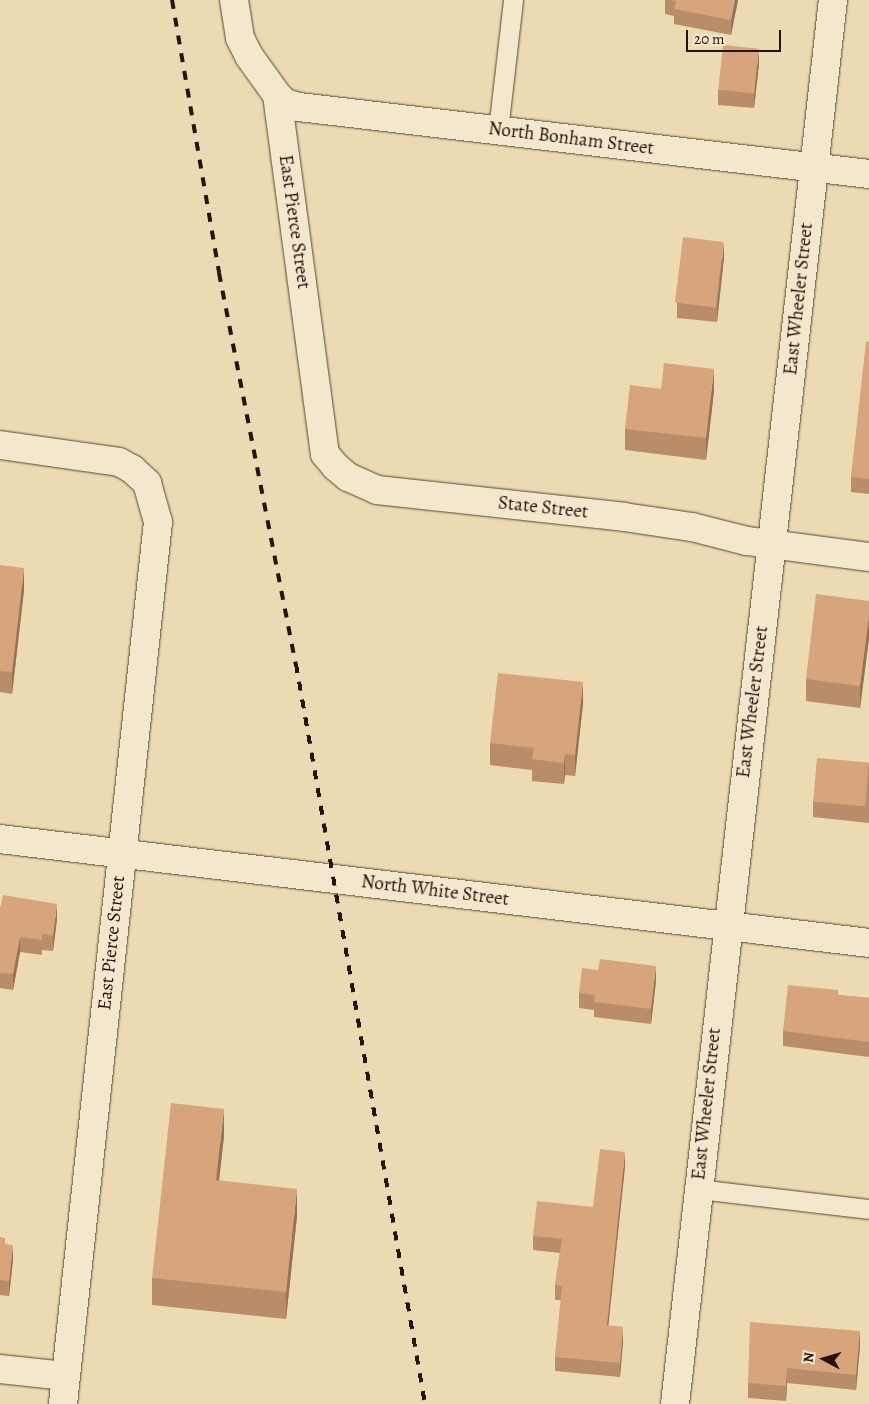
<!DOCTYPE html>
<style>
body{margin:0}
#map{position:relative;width:869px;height:1404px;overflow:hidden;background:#ecdab2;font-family:Alegreya,serif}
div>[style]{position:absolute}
.roads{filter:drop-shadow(0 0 1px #574532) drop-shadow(0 0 1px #574532)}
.lane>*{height:19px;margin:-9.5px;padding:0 9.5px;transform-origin:9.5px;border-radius:9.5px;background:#f3e7cd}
.street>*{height:28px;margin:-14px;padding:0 14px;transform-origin:14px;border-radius:14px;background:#f3e7cd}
.rail>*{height:4px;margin-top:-2px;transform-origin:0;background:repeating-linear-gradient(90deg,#251308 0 9px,transparent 0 18px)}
.wall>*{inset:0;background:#b98d6a}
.shaded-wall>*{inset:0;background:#967356}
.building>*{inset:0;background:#d7a47b;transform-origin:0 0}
span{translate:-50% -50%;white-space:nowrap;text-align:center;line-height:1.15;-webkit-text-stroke:4px #f3e7cd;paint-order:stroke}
.street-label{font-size:19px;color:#251308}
.north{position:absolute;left:799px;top:1334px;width:50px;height:50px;-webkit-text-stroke:4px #f3e7cd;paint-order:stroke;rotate:276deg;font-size:14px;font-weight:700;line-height:20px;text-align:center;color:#251308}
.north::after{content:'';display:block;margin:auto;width:18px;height:22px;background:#251308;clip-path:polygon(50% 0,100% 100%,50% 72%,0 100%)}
.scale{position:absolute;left:686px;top:30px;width:95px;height:22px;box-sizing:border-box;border:2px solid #251308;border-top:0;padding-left:6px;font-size:15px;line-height:18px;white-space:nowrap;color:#251308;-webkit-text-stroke:4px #f3e7cd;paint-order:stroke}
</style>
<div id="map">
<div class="roads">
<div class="lane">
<i style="left:498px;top:130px;width:131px;rotate:-83.4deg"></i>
<i style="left:698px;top:1189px;width:172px;rotate:6.7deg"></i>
</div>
<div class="street">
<i style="left:234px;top:0;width:38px;rotate:81deg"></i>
<i style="left:240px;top:38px;width:20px;rotate:63deg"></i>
<i style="left:249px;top:56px;width:48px;rotate:54.3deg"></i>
<i style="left:277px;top:95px;width:362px;rotate:82.4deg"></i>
<i style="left:325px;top:454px;width:17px;rotate:50deg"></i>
<i style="left:336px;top:467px;width:16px;rotate:40deg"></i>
<i style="left:348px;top:477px;width:32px;rotate:24deg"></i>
<i style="left:377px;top:490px;width:248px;rotate:6.2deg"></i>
<i style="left:624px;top:517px;width:69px;rotate:8.4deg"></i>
<i style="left:692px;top:527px;width:57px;rotate:14.3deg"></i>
<i style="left:747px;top:541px;width:123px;rotate:7.5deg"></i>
<i style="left:277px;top:95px;width:11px;rotate:45deg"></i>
<i style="left:285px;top:103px;width:15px;rotate:16deg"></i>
<i style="left:299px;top:107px;width:574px;rotate:6.7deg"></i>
<i style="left:0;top:445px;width:120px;rotate:8.1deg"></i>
<i style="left:119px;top:462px;width:15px;rotate:28deg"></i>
<i style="left:132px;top:469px;width:21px;rotate:43deg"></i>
<i style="left:147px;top:483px;width:41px;rotate:74.2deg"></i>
<i style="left:158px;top:522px;width:887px;rotate:96.15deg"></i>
<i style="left:0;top:839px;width:875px;rotate:6.82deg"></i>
<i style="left:0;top:1369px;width:66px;rotate:6.1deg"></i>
<i style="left:675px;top:1404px;width:1413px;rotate:-83.58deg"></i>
</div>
</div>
<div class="rail">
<i style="left:172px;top:0;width:277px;rotate:80.2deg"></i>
<i style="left:219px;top:273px;width:399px;rotate:78.9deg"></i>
<i style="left:296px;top:664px;width:751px;rotate:80.11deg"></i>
</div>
<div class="wall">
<i style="clip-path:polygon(665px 0,738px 0,731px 35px,674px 24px,674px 16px,665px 14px)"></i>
<i style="clip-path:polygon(759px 64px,754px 108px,718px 105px,718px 90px)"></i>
<i style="clip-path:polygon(724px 257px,717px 322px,677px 318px,677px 303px)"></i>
<i style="clip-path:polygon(869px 342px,869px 494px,851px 492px,851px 477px)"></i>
<i style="clip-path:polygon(661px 389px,714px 391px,706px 460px,625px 450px,625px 429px)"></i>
<i style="clip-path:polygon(0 565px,24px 590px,12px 694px,0 692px)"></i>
<i style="clip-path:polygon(869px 601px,869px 638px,860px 708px,806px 701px,806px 679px)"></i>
<i style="clip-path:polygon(583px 703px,575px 776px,565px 775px,564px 784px,532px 781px,532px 770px,490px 765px,490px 743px)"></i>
<i style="clip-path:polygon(869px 763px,869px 823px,813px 817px,813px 802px)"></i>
<i style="clip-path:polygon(0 906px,57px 919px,53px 951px,42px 950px,42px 955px,20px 952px,13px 990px,0 988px)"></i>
<i style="clip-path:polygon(656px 981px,651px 1024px,594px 1017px,594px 1010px,579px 1008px,579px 993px)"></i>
<i style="clip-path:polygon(838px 995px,869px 998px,869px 1057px,783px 1046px,783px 1031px)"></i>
<i style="clip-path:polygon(224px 1136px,219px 1180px,297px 1216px,286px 1319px,152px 1305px,152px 1278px)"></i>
<i style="clip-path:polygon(625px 1166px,608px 1325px,623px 1341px,620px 1377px,555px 1371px,555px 1357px,561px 1300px,555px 1300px,555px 1285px,560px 1253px,533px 1250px,533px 1236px,593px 1207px)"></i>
<i style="clip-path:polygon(0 1237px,5px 1244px,13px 1260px,9px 1296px,0 1295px)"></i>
<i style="clip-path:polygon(860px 1331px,860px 1346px,856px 1390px,787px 1383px,786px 1401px,748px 1398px,748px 1383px)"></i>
</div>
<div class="shaded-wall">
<i style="clip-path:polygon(735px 0,738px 0,731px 35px,731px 20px)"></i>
<i style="clip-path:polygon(759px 49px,759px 64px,754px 108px,754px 93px)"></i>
<i style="clip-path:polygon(724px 242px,724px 257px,717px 322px,717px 307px)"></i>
<i style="clip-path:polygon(714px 369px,714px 391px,706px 460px,706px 438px)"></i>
<i style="clip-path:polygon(24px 568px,24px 590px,12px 694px,12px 672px)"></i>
<i style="clip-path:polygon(869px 616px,869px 638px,860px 708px,860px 686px)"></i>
<i style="clip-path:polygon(583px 682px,583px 703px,575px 776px,575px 755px)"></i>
<i style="clip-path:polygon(565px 754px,565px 775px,564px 784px,564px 763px)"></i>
<i style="clip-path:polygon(57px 904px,57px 919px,53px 951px,53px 936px)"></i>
<i style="clip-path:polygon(20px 937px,20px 952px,13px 990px,13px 974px)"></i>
<i style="clip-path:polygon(656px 966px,656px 981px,651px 1024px,651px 1009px)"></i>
<i style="clip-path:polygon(224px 1109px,224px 1136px,216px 1207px,216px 1180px)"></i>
<i style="clip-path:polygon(625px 1152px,625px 1166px,607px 1339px,607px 1325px)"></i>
<i style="clip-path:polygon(297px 1189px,297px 1216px,286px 1319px,286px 1292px)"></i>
<i style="clip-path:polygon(13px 1245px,13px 1260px,9px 1296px,9px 1281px)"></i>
<i style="clip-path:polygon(623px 1327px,623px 1341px,620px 1377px,620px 1363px)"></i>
<i style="clip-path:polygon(860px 1331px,860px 1346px,856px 1390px,856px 1375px)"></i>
<i style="clip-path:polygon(787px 1368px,787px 1383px,786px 1401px,786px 1386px)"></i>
</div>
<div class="building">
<i style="clip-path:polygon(671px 0,735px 0,731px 20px,674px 9px,676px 1px)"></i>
<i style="left:723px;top:45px;width:36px;height:45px;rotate:6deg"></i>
<i style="left:683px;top:237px;width:41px;height:66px;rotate:7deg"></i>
<i style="clip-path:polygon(866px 342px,869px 342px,869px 479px,851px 477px)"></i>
<i style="clip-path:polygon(664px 363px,714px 369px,706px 438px,625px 429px,630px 385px,661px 389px)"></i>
<i style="clip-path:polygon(0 565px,24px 568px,12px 672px,0 671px)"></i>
<i style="clip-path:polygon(816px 594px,869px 601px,869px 616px,860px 686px,806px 679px)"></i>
<i style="clip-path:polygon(498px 673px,583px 682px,575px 755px,565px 754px,564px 763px,532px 759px,534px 748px,490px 743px)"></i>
<i style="left:817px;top:758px;width:52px;height:44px;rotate:5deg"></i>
<i style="clip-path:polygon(3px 895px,57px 904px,53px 936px,42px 934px,42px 940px,20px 937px,13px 974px,0 973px,0 906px,1px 906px)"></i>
<i style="clip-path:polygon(600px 959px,656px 966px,651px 1009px,594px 1002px,595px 995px,579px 993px,582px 968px,598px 970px)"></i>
<i style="clip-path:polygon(788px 985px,838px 990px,838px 995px,869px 998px,869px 1042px,783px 1031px)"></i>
<i style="clip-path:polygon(171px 1103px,224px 1109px,216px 1180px,297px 1189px,286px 1292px,152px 1278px)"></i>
<i style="clip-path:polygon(600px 1149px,625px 1152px,607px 1325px,623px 1327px,620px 1363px,555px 1357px,562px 1286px,555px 1285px,562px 1239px,533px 1236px,537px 1201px,593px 1207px)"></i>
<i style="clip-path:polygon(0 1237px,5px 1238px,5px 1244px,13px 1245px,9px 1281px,0 1280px)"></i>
<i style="clip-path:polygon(750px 1322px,860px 1331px,856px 1375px,787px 1368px,786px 1386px,748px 1383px)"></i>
</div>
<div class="street-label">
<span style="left:571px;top:139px;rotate:7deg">North Bonham Street</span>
<span style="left:294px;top:222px;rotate:82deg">East Pierce Street</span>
<span style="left:799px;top:299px;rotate:-84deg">East Wheeler Street</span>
<span style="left:543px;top:508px;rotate:6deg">State Street</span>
<span style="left:753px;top:702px;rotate:-83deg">East Wheeler Street</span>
<span style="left:435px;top:891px;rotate:7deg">North White Street</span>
<span style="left:112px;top:943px;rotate:-84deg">East Pierce Street</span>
<span style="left:707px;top:1104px;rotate:-84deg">East Wheeler Street</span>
</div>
<div class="north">N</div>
<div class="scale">20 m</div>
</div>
